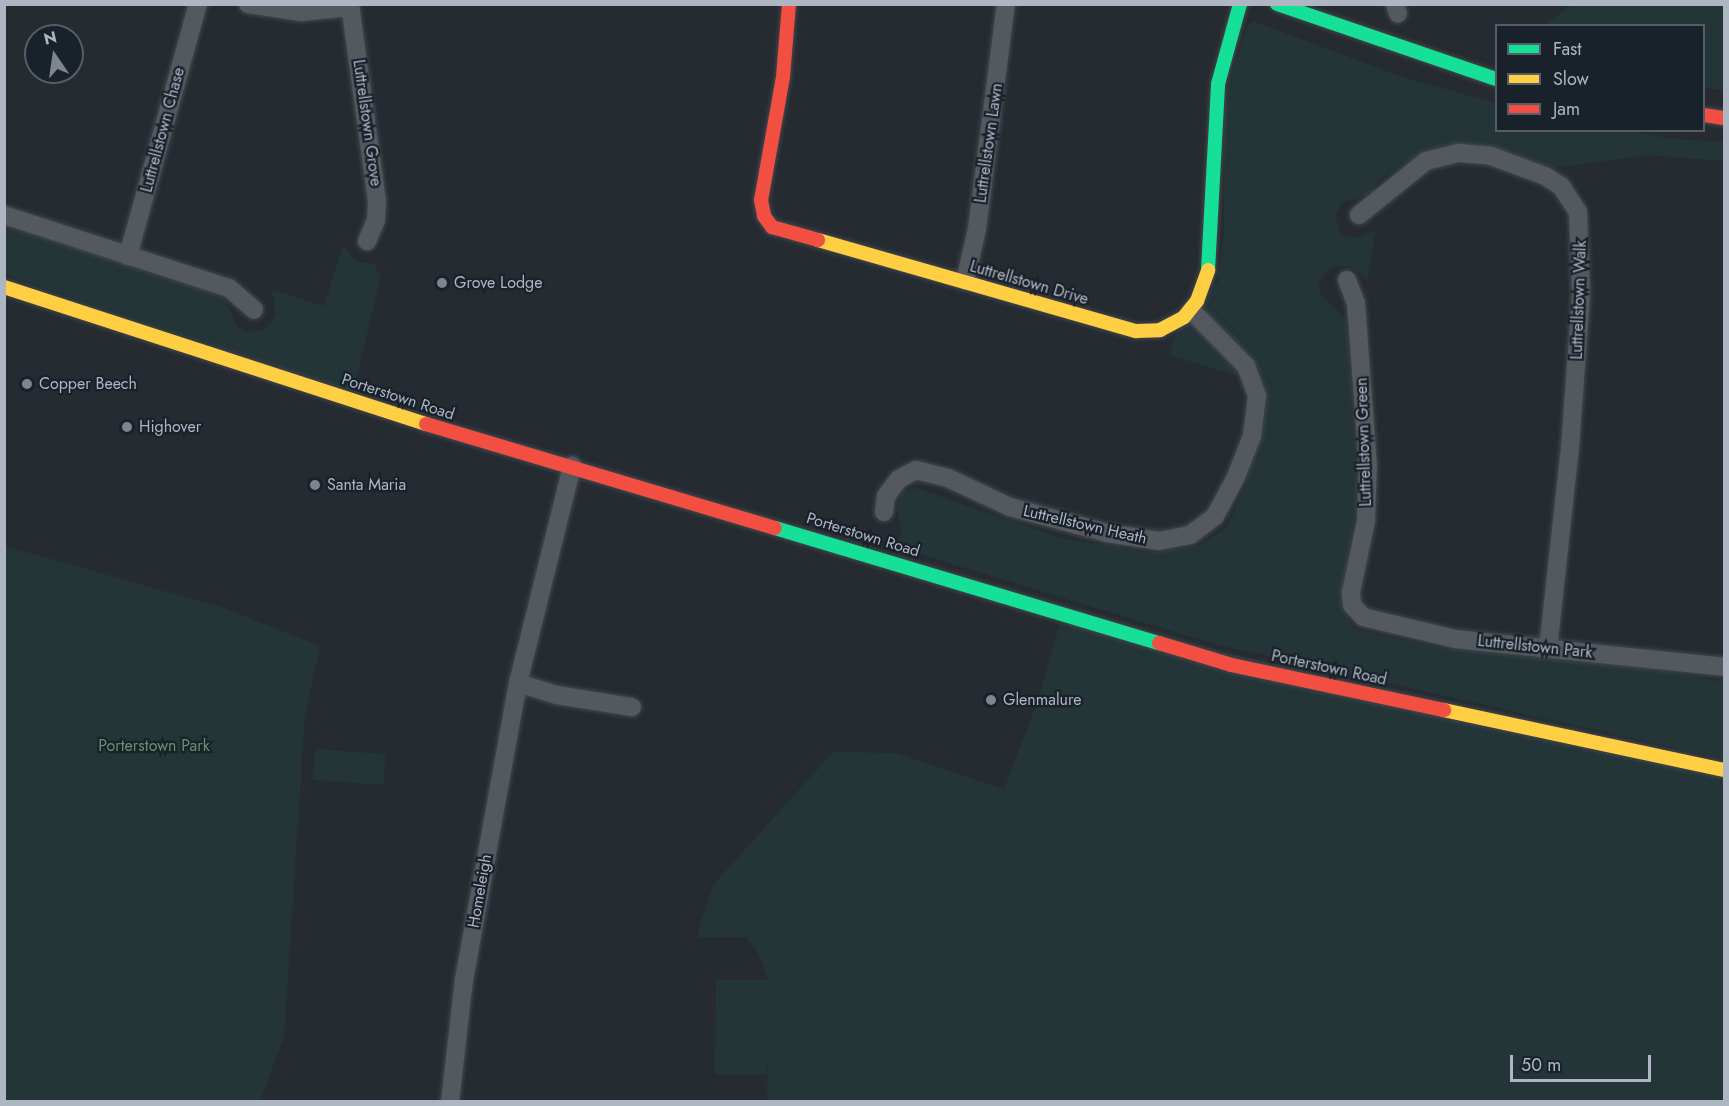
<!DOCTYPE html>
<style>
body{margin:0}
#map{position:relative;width:1729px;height:1106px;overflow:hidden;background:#252b31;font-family:Jost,sans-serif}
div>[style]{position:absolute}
.green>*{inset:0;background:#233537;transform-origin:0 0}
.roads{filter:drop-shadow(0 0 2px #42474c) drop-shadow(0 0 2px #42474c)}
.street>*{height:18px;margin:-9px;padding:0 9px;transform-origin:9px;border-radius:9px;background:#54585f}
.fast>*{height:14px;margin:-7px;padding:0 7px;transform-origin:7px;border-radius:7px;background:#16e098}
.slow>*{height:14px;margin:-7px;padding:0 7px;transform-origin:7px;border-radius:7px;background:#ffcf43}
.jam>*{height:14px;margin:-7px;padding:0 7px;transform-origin:7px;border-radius:7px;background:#f24e42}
.dots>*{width:16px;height:16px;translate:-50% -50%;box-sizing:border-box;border:3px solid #19212b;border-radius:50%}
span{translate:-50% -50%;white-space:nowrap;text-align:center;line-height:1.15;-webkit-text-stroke:4.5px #19212b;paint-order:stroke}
.street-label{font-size:16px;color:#aeb6c3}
.poi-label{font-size:16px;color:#aeb6c3}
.left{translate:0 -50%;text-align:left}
.park-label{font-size:16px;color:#66936f}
.frame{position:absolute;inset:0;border:6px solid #aeb6c3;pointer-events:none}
.legend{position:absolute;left:1495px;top:24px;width:210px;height:108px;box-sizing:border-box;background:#19212b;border:2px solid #555d68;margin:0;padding:8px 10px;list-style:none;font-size:18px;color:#aeb6c3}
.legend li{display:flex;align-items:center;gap:12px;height:30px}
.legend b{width:30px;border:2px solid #555d68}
.north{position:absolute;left:24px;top:24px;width:60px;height:60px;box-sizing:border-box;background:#19212b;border:2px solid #555d68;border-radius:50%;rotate:347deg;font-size:16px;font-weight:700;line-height:24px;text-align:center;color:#aeb6c3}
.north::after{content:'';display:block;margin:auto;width:21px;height:27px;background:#7e8590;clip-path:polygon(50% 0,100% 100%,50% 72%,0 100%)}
.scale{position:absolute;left:1510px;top:1055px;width:141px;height:27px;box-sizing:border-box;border:3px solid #aeb6c3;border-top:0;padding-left:8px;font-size:18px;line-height:21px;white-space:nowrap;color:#aeb6c3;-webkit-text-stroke:4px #19212b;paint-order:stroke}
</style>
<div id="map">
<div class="green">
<i style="clip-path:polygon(1572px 5px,1724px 5px,1724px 90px,1704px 88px,1704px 26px,1544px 25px)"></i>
<i style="clip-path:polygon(1253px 21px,1405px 78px,1496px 103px,1496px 130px,1627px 131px,1674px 139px,1724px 142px,1724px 161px,1647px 155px,1553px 168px,1483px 146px,1452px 145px,1421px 154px,1382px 178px,1365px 196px,1342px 202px,1335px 216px,1342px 236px,1359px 237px,1375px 231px,1367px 281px,1353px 268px,1343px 265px,1328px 269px,1319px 282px,1320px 293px,1346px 320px,1357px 497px,1341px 607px,1354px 629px,1445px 649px,1650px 668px,1724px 682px,1724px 759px,1214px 644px,897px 547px,901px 531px,897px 506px,901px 494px,913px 487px,1061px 538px,1151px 553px,1199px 546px,1227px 527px,1246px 484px,1264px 404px,1263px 383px,1169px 355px,1176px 333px,1218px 281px,1224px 232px,1224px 97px,1247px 27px)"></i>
<i style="clip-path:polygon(5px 225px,219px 295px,227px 302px,236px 326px,247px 332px,262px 330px,271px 323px,276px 314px,272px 290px,324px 306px,343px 246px,356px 261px,374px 264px,381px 277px,353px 392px,5px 275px)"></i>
<i style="clip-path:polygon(5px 546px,224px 608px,320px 646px,305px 716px,284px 1037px,260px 1101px,5px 1101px)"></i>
<i style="clip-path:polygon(1063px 613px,1724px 772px,1724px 1101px,767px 1101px,769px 983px,767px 1074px,715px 1074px,716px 980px,768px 980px,758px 953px,746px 937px,696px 938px,713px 885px,833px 752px,897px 753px,1004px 789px,1038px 700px)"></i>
<i style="left:315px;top:749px;width:71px;height:31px;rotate:4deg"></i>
</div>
<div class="roads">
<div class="street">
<i style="left:248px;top:4px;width:54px;rotate:8.6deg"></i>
<i style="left:301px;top:12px;width:49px;rotate:-5.8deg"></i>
<i style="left:350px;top:4px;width:198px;rotate:82.2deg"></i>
<i style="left:377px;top:200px;width:20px;rotate:93deg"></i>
<i style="left:376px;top:220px;width:23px;rotate:113deg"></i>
<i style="left:1395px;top:4px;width:10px;rotate:73deg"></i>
<i style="left:4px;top:215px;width:237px;rotate:18deg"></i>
<i style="left:229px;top:288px;width:33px;rotate:41deg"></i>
<i style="left:1359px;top:215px;width:86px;rotate:-38.9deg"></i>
<i style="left:1426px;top:161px;width:34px;rotate:-14deg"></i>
<i style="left:1459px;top:153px;width:32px;rotate:5deg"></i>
<i style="left:1491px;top:156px;width:58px;rotate:20.3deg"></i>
<i style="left:1545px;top:176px;width:19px;rotate:32deg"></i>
<i style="left:1561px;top:186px;width:31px;rotate:57deg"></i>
<i style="left:1578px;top:212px;width:83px;rotate:87.9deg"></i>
<i style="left:1581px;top:295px;width:152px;rotate:94.1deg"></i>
<i style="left:1570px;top:447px;width:202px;rotate:96.2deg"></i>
<i style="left:128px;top:256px;width:262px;rotate:-74.5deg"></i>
<i style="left:1347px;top:280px;width:25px;rotate:69deg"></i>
<i style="left:1356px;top:303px;width:163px;rotate:85.8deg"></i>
<i style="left:1368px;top:466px;width:55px;rotate:92.1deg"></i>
<i style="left:1366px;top:521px;width:73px;rotate:101.9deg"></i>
<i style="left:1351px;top:592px;width:13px;rotate:86deg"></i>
<i style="left:1352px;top:605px;width:16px;rotate:47deg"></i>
<i style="left:1363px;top:617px;width:95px;rotate:13.4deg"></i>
<i style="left:1455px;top:639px;width:270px;rotate:5.9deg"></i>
<i style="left:965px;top:281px;width:53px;rotate:-77deg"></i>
<i style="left:977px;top:229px;width:227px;rotate:-82.7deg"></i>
<i style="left:884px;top:512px;width:16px;rotate:-83deg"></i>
<i style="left:886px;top:496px;width:21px;rotate:-53deg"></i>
<i style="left:899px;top:479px;width:19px;rotate:-28deg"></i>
<i style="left:916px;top:470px;width:33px;rotate:14deg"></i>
<i style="left:948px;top:478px;width:68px;rotate:25.1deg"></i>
<i style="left:1010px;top:507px;width:100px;rotate:15deg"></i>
<i style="left:1107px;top:533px;width:53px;rotate:8.7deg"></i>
<i style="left:1159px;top:541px;width:32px;rotate:-11deg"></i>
<i style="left:1190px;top:535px;width:31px;rotate:-37deg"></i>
<i style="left:1215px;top:516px;width:42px;rotate:-61.6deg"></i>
<i style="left:1235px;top:479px;width:46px;rotate:-68.4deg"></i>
<i style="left:1252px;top:436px;width:40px;rotate:-82.9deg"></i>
<i style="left:1257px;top:396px;width:32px;rotate:-110deg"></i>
<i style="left:1246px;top:366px;width:78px;rotate:-134.5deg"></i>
<i style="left:518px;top:683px;width:41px;rotate:17.1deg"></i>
<i style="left:557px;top:695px;width:76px;rotate:9.1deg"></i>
<i style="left:450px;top:1102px;width:123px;rotate:-83.5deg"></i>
<i style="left:464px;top:980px;width:302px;rotate:-79.7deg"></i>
<i style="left:518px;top:683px;width:224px;rotate:-76deg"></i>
</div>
<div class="fast">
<i style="left:1277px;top:4px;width:231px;rotate:18.9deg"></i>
<i style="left:1208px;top:270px;width:186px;rotate:-86.9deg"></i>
<i style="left:1218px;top:84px;width:83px;rotate:-74.6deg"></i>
<i style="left:775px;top:528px;width:401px;rotate:16.7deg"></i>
</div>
<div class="slow">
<i style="left:818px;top:240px;width:331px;rotate:16deg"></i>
<i style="left:1136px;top:331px;width:24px;rotate:-2deg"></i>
<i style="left:1160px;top:330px;width:27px;rotate:-28deg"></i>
<i style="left:1184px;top:317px;width:21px;rotate:-51deg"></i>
<i style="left:1197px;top:301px;width:33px;rotate:-70deg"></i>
<i style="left:4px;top:287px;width:444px;rotate:18deg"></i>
<i style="left:1444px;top:710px;width:286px;rotate:12.1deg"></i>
</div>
<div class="jam">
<i style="left:789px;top:4px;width:73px;rotate:94.7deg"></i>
<i style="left:783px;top:77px;width:125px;rotate:100.1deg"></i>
<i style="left:761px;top:200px;width:16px;rotate:79deg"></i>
<i style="left:764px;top:216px;width:14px;rotate:54deg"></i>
<i style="left:772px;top:227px;width:48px;rotate:15.8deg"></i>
<i style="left:1704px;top:115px;width:20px;rotate:9deg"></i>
<i style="left:426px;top:424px;width:364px;rotate:16.6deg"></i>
<i style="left:1159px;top:643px;width:76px;rotate:16.8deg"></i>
<i style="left:1232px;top:665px;width:217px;rotate:12deg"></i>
</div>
</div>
<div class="dots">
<i style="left:442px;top:283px;background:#7e8590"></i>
<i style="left:27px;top:384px;background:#7e8590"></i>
<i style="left:127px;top:427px;background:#7e8590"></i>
<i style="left:315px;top:485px;background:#7e8590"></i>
<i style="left:991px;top:700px;background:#7e8590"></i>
</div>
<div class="street-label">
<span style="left:367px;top:123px;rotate:82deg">Luttrellstown Grove</span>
<span style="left:163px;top:130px;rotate:-75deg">Luttrellstown Chase</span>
<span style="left:989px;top:143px;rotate:-82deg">Luttrellstown Lawn</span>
<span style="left:1029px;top:283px;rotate:16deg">Luttrellstown Drive</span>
<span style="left:1579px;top:300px;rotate:-88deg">Luttrellstown Walk</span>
<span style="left:398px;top:397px;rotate:18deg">Porterstown Road</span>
<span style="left:1364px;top:442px;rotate:-92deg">Luttrellstown Green</span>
<span style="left:1085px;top:525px;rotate:13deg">Luttrellstown Heath</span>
<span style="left:863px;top:535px;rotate:17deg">Porterstown Road</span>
<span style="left:1535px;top:647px;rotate:6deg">Luttrellstown Park</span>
<span style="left:1329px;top:668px;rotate:12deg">Porterstown Road</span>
<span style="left:480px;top:891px;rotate:-80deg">Homeleigh</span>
</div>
<div class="poi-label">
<span class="left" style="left:454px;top:283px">Grove Lodge</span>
<span class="left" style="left:39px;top:384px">Copper Beech</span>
<span class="left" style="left:139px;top:427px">Highover</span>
<span class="left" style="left:327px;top:485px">Santa Maria</span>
<span class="left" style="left:1003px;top:700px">Glenmalure</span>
</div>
<div class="park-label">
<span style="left:154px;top:746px">Porterstown Park</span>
</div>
<div class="frame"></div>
<ul class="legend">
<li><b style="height:8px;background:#16e098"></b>Fast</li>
<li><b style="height:8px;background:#ffcf43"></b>Slow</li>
<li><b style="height:8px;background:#f24e42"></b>Jam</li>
</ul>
<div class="north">N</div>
<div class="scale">50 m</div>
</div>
